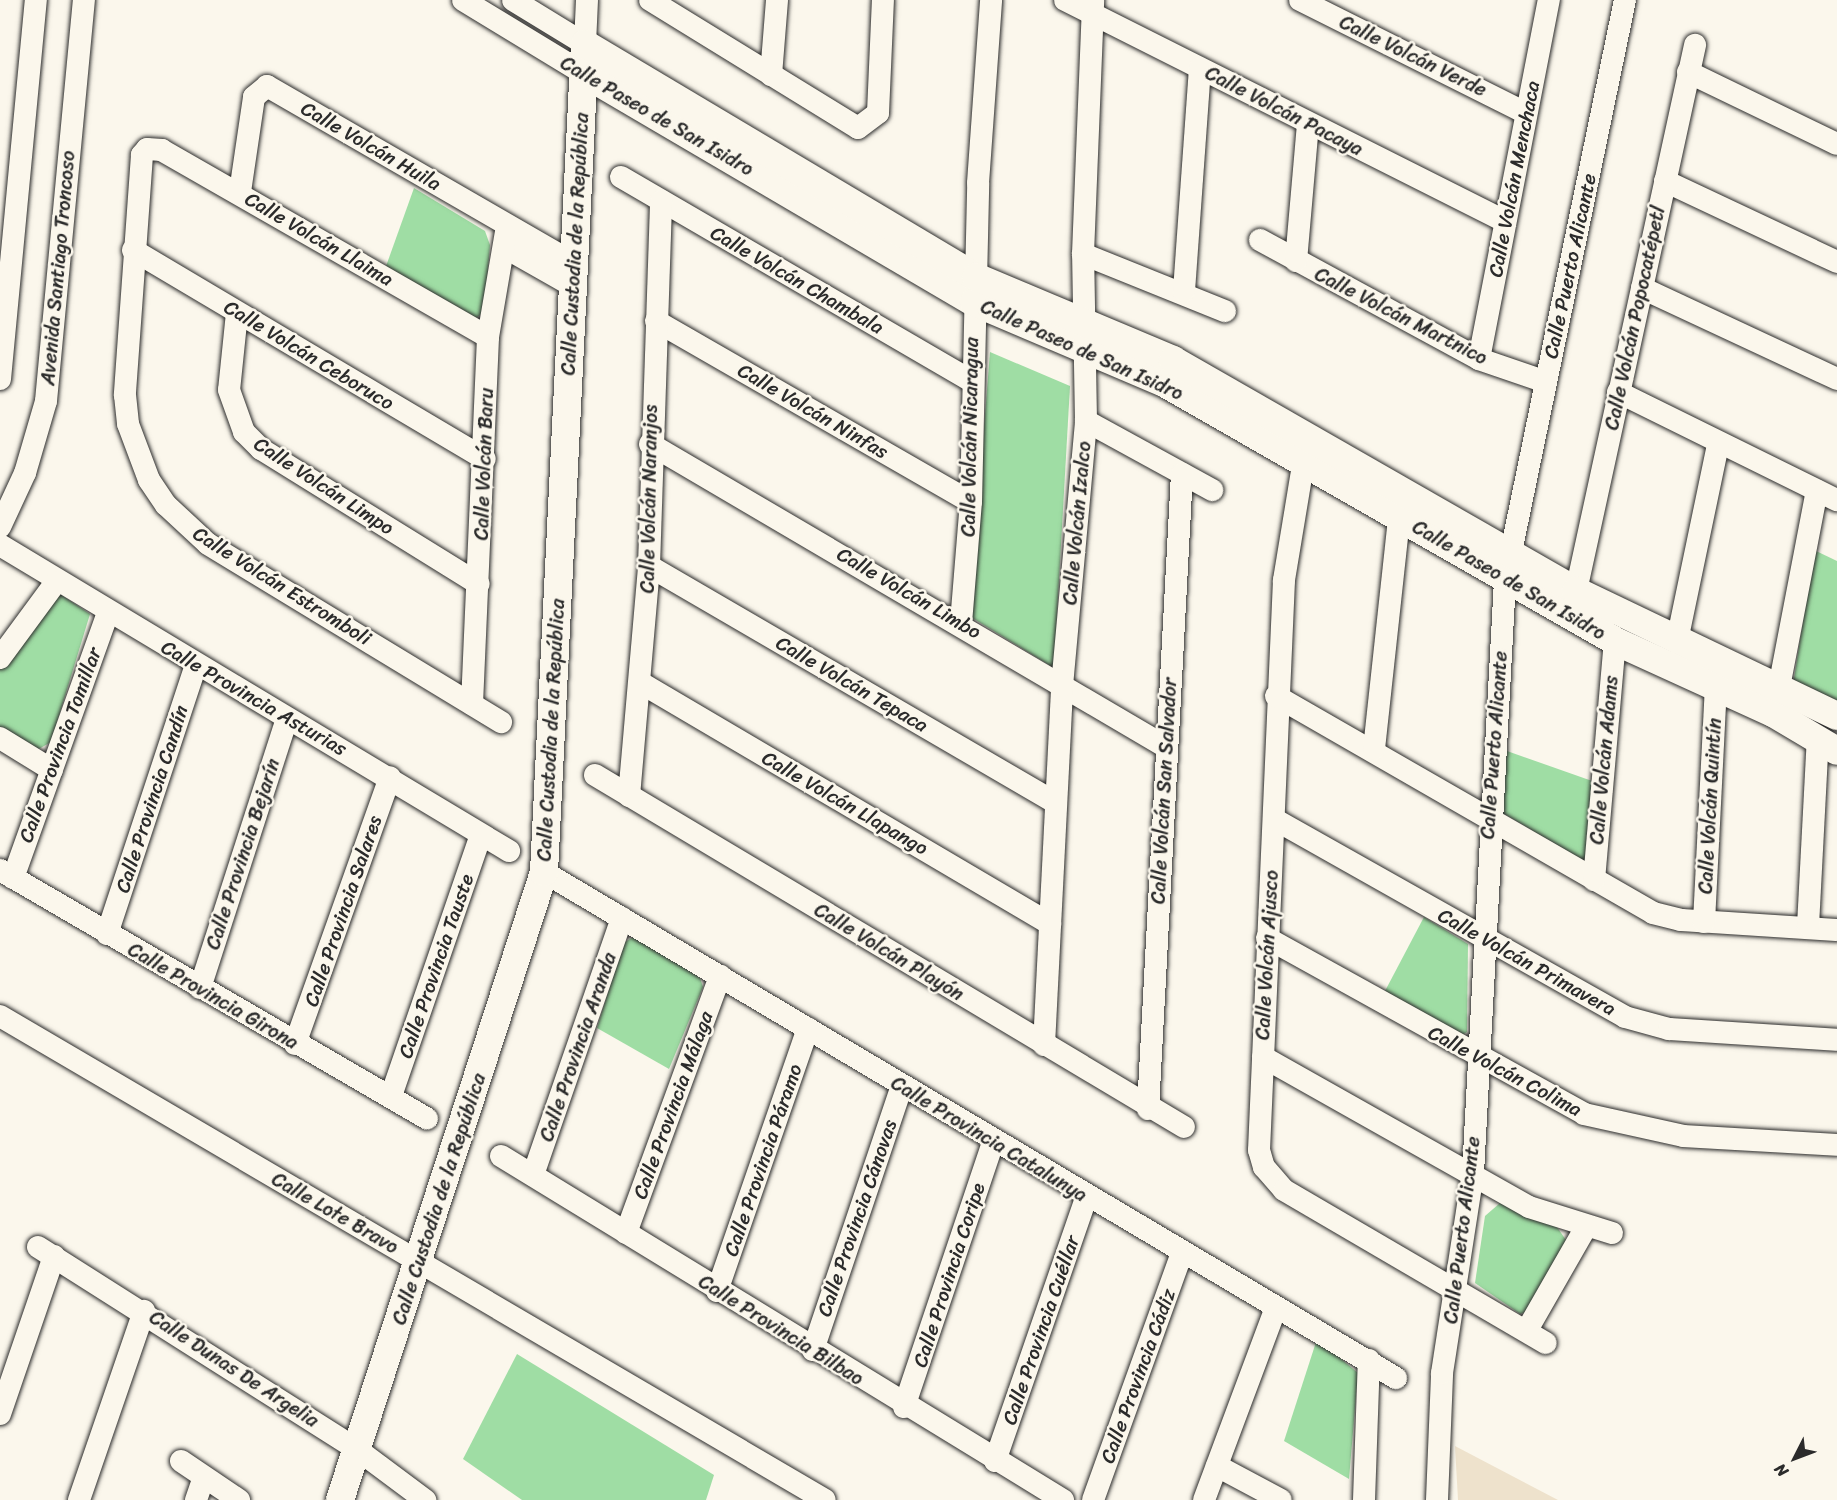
<!DOCTYPE html>
<meta charset="utf-8">
<style>
body{margin:0}
#map{position:relative;width:1837px;height:1500px;overflow:hidden;background:#fbf7ec;font-family:Sriracha,sans-serif}
div>[style]{position:absolute}
.built>*{inset:0;background:#eee2cc}
.green>*{inset:0;background:#9fdda4}
.roads{filter:drop-shadow(0 0 2px #2b2b2b) drop-shadow(0 0 2px #2b2b2b)}
.minor>*{height:22px;margin:-11px;padding:0 11px;transform-origin:11px;border-radius:11px;background:#fbf7ec}
.major>*{height:28px;margin:-14px;padding:0 14px;transform-origin:14px;border-radius:14px;background:#fbf7ec}
span{translate:-50% -50%;white-space:nowrap;text-align:center;line-height:1.15;-webkit-text-stroke:5px #fbf7ec;paint-order:stroke}
.street-label{font-size:20px;color:#2b2b2b}
.north{position:absolute;left:1765px;top:1428px;width:60px;height:60px;-webkit-text-stroke:4px #fbf7ec;paint-order:stroke;rotate:228deg;font-size:16px;font-weight:700;line-height:24px;text-align:center;color:#2b2b2b}
.north::after{content:'';display:block;margin:auto;width:21px;height:27px;background:#2b2b2b;clip-path:polygon(50% 0,100% 100%,50% 72%,0 100%)}
</style>
<div id="map">
<div class="built">
<i style="clip-path:polygon(1455px 1446px,1558px 1500px,1458px 1500px)"></i>
</div>
<div class="green">
<i style="clip-path:polygon(414px 188px,485px 231px,490px 245px,485px 309px,479px 316px,471px 320px,385px 269px)"></i>
<i style="clip-path:polygon(990px 352px,1070px 386px,1054px 668px,969px 616px)"></i>
<i style="clip-path:polygon(1814px 550px,1837px 561px,1837px 709px,1793px 685px)"></i>
<i style="clip-path:polygon(60px 594px,90px 614px,51px 742px,37px 750px,0 729px,0 670px)"></i>
<i style="clip-path:polygon(1507px 751px,1595px 782px,1587px 863px,1501px 812px)"></i>
<i style="clip-path:polygon(1424px 917px,1468px 944px,1467px 1032px,1461px 1036px,1385px 991px)"></i>
<i style="clip-path:polygon(637px 935px,700px 978px,703px 987px,669px 1069px,597px 1028px,623px 943px)"></i>
<i style="clip-path:polygon(1500px 1203px,1557px 1227px,1568px 1243px,1529px 1311px,1520px 1314px,1475px 1283px,1485px 1216px)"></i>
<i style="clip-path:polygon(1317px 1339px,1358px 1373px,1349px 1479px,1284px 1441px)"></i>
<i style="clip-path:polygon(517px 1354px,714px 1475px,706px 1500px,522px 1500px,463px 1459px)"></i>
</div>
<div class="roads">
<div class="minor">
<i style="left:463px;top:0;width:140px;rotate:31.3deg"></i>
<i style="left:513px;top:0;width:84px;rotate:31.4deg"></i>
<i style="left:585px;top:44px;width:44px;rotate:-87.4deg"></i>
<i style="left:650px;top:0;width:244px;rotate:31.6deg"></i>
<i style="left:858px;top:128px;width:25px;rotate:-37deg"></i>
<i style="left:878px;top:113px;width:113px;rotate:-87.5deg"></i>
<i style="left:1065px;top:0;width:491px;rotate:26.7deg"></i>
<i style="left:1300px;top:0;width:253px;rotate:26.6deg"></i>
<i style="left:1688px;top:72px;width:165px;rotate:25.8deg"></i>
<i style="left:771px;top:75px;width:75px;rotate:-85.4deg"></i>
<i style="left:621px;top:177px;width:407px;rotate:30.2deg"></i>
<i style="left:1665px;top:181px;width:190px;rotate:25.2deg"></i>
<i style="left:240px;top:192px;width:96px;rotate:-81.6deg"></i>
<i style="left:254px;top:97px;width:17px;rotate:-40deg"></i>
<i style="left:267px;top:86px;width:354px;rotate:30deg"></i>
<i style="left:1260px;top:240px;width:249px;rotate:28.5deg"></i>
<i style="left:1479px;top:359px;width:71px;rotate:18.9deg"></i>
<i style="left:504px;top:247px;width:79px;rotate:29.5deg"></i>
<i style="left:133px;top:250px;width:409px;rotate:30.7deg"></i>
<i style="left:1083px;top:254px;width:153px;rotate:21.9deg"></i>
<i style="left:1296px;top:261px;width:138px;rotate:-85deg"></i>
<i style="left:1642px;top:288px;width:215px;rotate:25deg"></i>
<i style="left:1184px;top:291px;width:223px;rotate:-85.9deg"></i>
<i style="left:237px;top:313px;width:77px;rotate:95.9deg"></i>
<i style="left:229px;top:390px;width:45px;rotate:70.3deg"></i>
<i style="left:244px;top:432px;width:24px;rotate:45deg"></i>
<i style="left:261px;top:449px;width:256px;rotate:31.8deg"></i>
<i style="left:656px;top:321px;width:363px;rotate:29.9deg"></i>
<i style="left:488px;top:337px;width:376px;rotate:-150.2deg"></i>
<i style="left:162px;top:150px;width:15px;rotate:-176deg"></i>
<i style="left:147px;top:149px;width:8px;rotate:130deg"></i>
<i style="left:142px;top:155px;width:241px;rotate:94.1deg"></i>
<i style="left:125px;top:395px;width:29px;rotate:84deg"></i>
<i style="left:128px;top:424px;width:60px;rotate:69.4deg"></i>
<i style="left:149px;top:480px;width:30px;rotate:56deg"></i>
<i style="left:166px;top:505px;width:57px;rotate:42.9deg"></i>
<i style="left:208px;top:544px;width:343px;rotate:31.3deg"></i>
<i style="left:1479px;top:359px;width:366px;rotate:-79deg"></i>
<i style="left:0;top:379px;width:381px;rotate:-84.6deg"></i>
<i style="left:1618px;top:392px;width:244px;rotate:26.3deg"></i>
<i style="left:1086px;top:421px;width:144px;rotate:28.7deg"></i>
<i style="left:650px;top:444px;width:598px;rotate:30.42deg"></i>
<i style="left:1306px;top:447px;width:135px;rotate:99.4deg"></i>
<i style="left:1284px;top:580px;width:571px;rotate:92.51deg"></i>
<i style="left:1259px;top:1150px;width:18px;rotate:74deg"></i>
<i style="left:1264px;top:1167px;width:30px;rotate:49deg"></i>
<i style="left:1284px;top:1190px;width:303px;rotate:30.3deg"></i>
<i style="left:0;top:527px;width:60px;rotate:-65.2deg"></i>
<i style="left:25px;top:473px;width:75px;rotate:-73.7deg"></i>
<i style="left:46px;top:401px;width:403px;rotate:-84.6deg"></i>
<i style="left:0;top:545px;width:594px;rotate:31.01deg"></i>
<i style="left:649px;top:566px;width:470px;rotate:30.2deg"></i>
<i style="left:1576px;top:591px;width:559px;rotate:-77.7deg"></i>
<i style="left:961px;top:623px;width:121px;rotate:-85.3deg"></i>
<i style="left:971px;top:502px;width:319px;rotate:-88.7deg"></i>
<i style="left:978px;top:183px;width:183px;rotate:-85.9deg"></i>
<i style="left:1677px;top:641px;width:200px;rotate:-78.2deg"></i>
<i style="left:0;top:658px;width:94px;rotate:-53.6deg"></i>
<i style="left:641px;top:683px;width:475px;rotate:30.5deg"></i>
<i style="left:1276px;top:696px;width:435px;rotate:29.9deg"></i>
<i style="left:1653px;top:913px;width:29px;rotate:14deg"></i>
<i style="left:1681px;top:920px;width:156px;rotate:3.7deg"></i>
<i style="left:1776px;top:703px;width:216px;rotate:-79.1deg"></i>
<i style="left:472px;top:704px;width:367px;rotate:-87.5deg"></i>
<i style="left:488px;top:337px;width:113px;rotate:-80.3deg"></i>
<i style="left:0;top:738px;width:61px;rotate:31.6deg"></i>
<i style="left:1374px;top:749px;width:233px;rotate:-83.8deg"></i>
<i style="left:595px;top:775px;width:686px;rotate:30.86deg"></i>
<i style="left:629px;top:796px;width:231px;rotate:-85deg"></i>
<i style="left:649px;top:566px;width:365px;rotate:-88.1deg"></i>
<i style="left:1274px;top:819px;width:403px;rotate:29.4deg"></i>
<i style="left:1625px;top:1017px;width:46px;rotate:15.3deg"></i>
<i style="left:1669px;top:1029px;width:168px;rotate:3.7deg"></i>
<i style="left:0;top:870px;width:494px;rotate:30.2deg"></i>
<i style="left:544px;top:872px;width:991px;rotate:30.71deg"></i>
<i style="left:13px;top:878px;width:282px;rotate:-70.3deg"></i>
<i style="left:1594px;top:880px;width:240px;rotate:-85deg"></i>
<i style="left:1704px;top:922px;width:233px;rotate:-87.1deg"></i>
<i style="left:1808px;top:926px;width:188px;rotate:-87deg"></i>
<i style="left:107px;top:934px;width:283px;rotate:-71.7deg"></i>
<i style="left:1267px;top:938px;width:363px;rotate:29deg"></i>
<i style="left:1584px;top:1114px;width:101px;rotate:12.5deg"></i>
<i style="left:1683px;top:1136px;width:154px;rotate:3.3deg"></i>
<i style="left:200px;top:988px;width:283px;rotate:-72.1deg"></i>
<i style="left:0;top:1016px;width:956px;rotate:30.4deg"></i>
<i style="left:295px;top:1044px;width:283px;rotate:-70.4deg"></i>
<i style="left:1044px;top:1045px;width:359px;rotate:-87.1deg"></i>
<i style="left:1062px;top:686px;width:266px;rotate:-84.8deg"></i>
<i style="left:1086px;top:421px;width:167px;rotate:-91deg"></i>
<i style="left:1083px;top:254px;width:254px;rotate:-87.7deg"></i>
<i style="left:1263px;top:1057px;width:305px;rotate:29.4deg"></i>
<i style="left:1529px;top:1207px;width:87px;rotate:17.4deg"></i>
<i style="left:391px;top:1096px;width:276px;rotate:-71deg"></i>
<i style="left:1148px;top:1109px;width:636px;rotate:-86.94deg"></i>
<i style="left:501px;top:1156px;width:659px;rotate:31.47deg"></i>
<i style="left:533px;top:1175px;width:272px;rotate:-70.9deg"></i>
<i style="left:626px;top:1233px;width:274px;rotate:-69.9deg"></i>
<i style="left:38px;top:1247px;width:379px;rotate:32.4deg"></i>
<i style="left:358px;top:1450px;width:84px;rotate:36.7deg"></i>
<i style="left:717px;top:1291px;width:278px;rotate:-70.9deg"></i>
<i style="left:1527px;top:1330px;width:119px;rotate:-60.2deg"></i>
<i style="left:813px;top:1350px;width:279px;rotate:-71.4deg"></i>
<i style="left:904px;top:1407px;width:279px;rotate:-71.4deg"></i>
<i style="left:0;top:1414px;width:167px;rotate:-71.1deg"></i>
<i style="left:181px;top:1461px;width:70px;rotate:33.9deg"></i>
<i style="left:995px;top:1461px;width:278px;rotate:-70.9deg"></i>
<i style="left:1217px;top:1466px;width:72px;rotate:28deg"></i>
<i style="left:79px;top:1500px;width:200px;rotate:-71deg"></i>
<i style="left:196px;top:1500px;width:24px;rotate:-71deg"></i>
<i style="left:1093px;top:1500px;width:263px;rotate:-70.2deg"></i>
<i style="left:1204px;top:1500px;width:203px;rotate:-69.5deg"></i>
<i style="left:1364px;top:1500px;width:140px;rotate:-88deg"></i>
<i style="left:1437px;top:1500px;width:127px;rotate:-87.7deg"></i>
<i style="left:1442px;top:1373px;width:202px;rotate:-81.2deg"></i>
<i style="left:1473px;top:1173px;width:593px;rotate:-86.91deg"></i>
<i style="left:1505px;top:581px;width:593px;rotate:-78.33deg"></i>
</div>
<div class="major">
<i style="left:583px;top:73px;width:453px;rotate:30.4deg"></i>
<i style="left:974px;top:302px;width:209px;rotate:23.1deg"></i>
<i style="left:1166px;top:384px;width:517px;rotate:29.79deg"></i>
<i style="left:1615px;top:641px;width:174px;rotate:24.5deg"></i>
<i style="left:1773px;top:713px;width:74px;rotate:30.7deg"></i>
<i style="left:340px;top:1500px;width:660px;rotate:-72deg"></i>
<i style="left:544px;top:872px;width:829px;rotate:-87.17deg"></i>
<i style="left:585px;top:44px;width:455px;rotate:30.8deg"></i>
<i style="left:976px;top:277px;width:214px;rotate:22.8deg"></i>
<i style="left:1173px;top:360px;width:465px;rotate:29.8deg"></i>
<i style="left:1576px;top:591px;width:289px;rotate:25.6deg"></i>
</div>
</div>
<div class="street-label">
<span style="left:1413px;top:56px;rotate:26deg">Calle Volcán Verde</span>
<span style="left:1284px;top:111px;rotate:27deg">Calle Volcán Pacaya</span>
<span style="left:657px;top:116px;rotate:30deg">Calle Paseo de San Isidro</span>
<span style="left:371px;top:146px;rotate:30deg">Calle Volcán Huila</span>
<span style="left:1514px;top:179px;rotate:-79deg">Calle Volcán Menchaca</span>
<span style="left:319px;top:239px;rotate:30deg">Calle Volcán Llaima</span>
<span style="left:575px;top:244px;rotate:-87deg">Calle Custodia de la República</span>
<span style="left:1570px;top:266px;rotate:-78deg">Calle Puerto Alicante</span>
<span style="left:58px;top:268px;rotate:-85deg">Avenida Santiago Troncoso</span>
<span style="left:797px;top:280px;rotate:30deg">Calle Volcán Chambala</span>
<span style="left:1401px;top:316px;rotate:27deg">Calle Volcán Martnico</span>
<span style="left:1635px;top:318px;rotate:-78deg">Calle Volcán Popocatépetl</span>
<span style="left:1082px;top:350px;rotate:24deg">Calle Paseo de San Isidro</span>
<span style="left:309px;top:355px;rotate:31deg">Calle Volcán Ceboruco</span>
<span style="left:813px;top:411px;rotate:30deg">Calle Volcán Ninfas</span>
<span style="left:970px;top:437px;rotate:-89deg">Calle Volcán Nicaragua</span>
<span style="left:484px;top:464px;rotate:-88deg">Calle Volcán Baru</span>
<span style="left:324px;top:486px;rotate:33deg">Calle Volcán Limpo</span>
<span style="left:649px;top:499px;rotate:-89deg">Calle Volcán Naranjos</span>
<span style="left:1077px;top:523px;rotate:-85deg">Calle Volcán Izalco</span>
<span style="left:1509px;top:580px;rotate:30deg">Calle Paseo de San Isidro</span>
<span style="left:282px;top:586px;rotate:32deg">Calle Volcán Estromboli</span>
<span style="left:909px;top:593px;rotate:30deg">Calle Volcán Limbo</span>
<span style="left:852px;top:684px;rotate:30deg">Calle Volcán Tepaca</span>
<span style="left:254px;top:698px;rotate:30deg">Calle Provincia Asturias</span>
<span style="left:551px;top:730px;rotate:-87deg">Calle Custodia de la República</span>
<span style="left:60px;top:745px;rotate:-70deg">Calle Provincia Tomillar</span>
<span style="left:1494px;top:745px;rotate:-86deg">Calle Puerto Alicante</span>
<span style="left:1604px;top:760px;rotate:-85deg">Calle Volcán Adams</span>
<span style="left:1164px;top:791px;rotate:-87deg">Calle Volcán San Salvador</span>
<span style="left:152px;top:799px;rotate:-72deg">Calle Provincia Candín</span>
<span style="left:845px;top:803px;rotate:30deg">Calle Volcán Llapango</span>
<span style="left:1710px;top:806px;rotate:-87deg">Calle Volcán Quintín</span>
<span style="left:243px;top:854px;rotate:-72deg">Calle Provincia Bejarín</span>
<span style="left:343px;top:911px;rotate:-71deg">Calle Provincia Salares</span>
<span style="left:889px;top:952px;rotate:31deg">Calle Volcán Playón</span>
<span style="left:1267px;top:955px;rotate:-87deg">Calle Volcán Ajusco</span>
<span style="left:1527px;top:962px;rotate:29deg">Calle Volcán Primavera</span>
<span style="left:436px;top:966px;rotate:-71deg">Calle Provincia Tauste</span>
<span style="left:213px;top:996px;rotate:30deg">Calle Provincia Girona</span>
<span style="left:578px;top:1047px;rotate:-71deg">Calle Provincia Aranda</span>
<span style="left:1505px;top:1071px;rotate:28deg">Calle Volcán Colima</span>
<span style="left:673px;top:1105px;rotate:-70deg">Calle Provincia Málaga</span>
<span style="left:989px;top:1139px;rotate:31deg">Calle Provincia Catalunya</span>
<span style="left:763px;top:1160px;rotate:-71deg">Calle Provincia Páramo</span>
<span style="left:439px;top:1199px;rotate:-72deg">Calle Custodia de la República</span>
<span style="left:335px;top:1213px;rotate:30deg">Calle Lote Bravo</span>
<span style="left:857px;top:1218px;rotate:-71deg">Calle Provincia Cánovas</span>
<span style="left:1462px;top:1230px;rotate:-83deg">Calle Puerto Alicante</span>
<span style="left:949px;top:1275px;rotate:-72deg">Calle Provincia Coripe</span>
<span style="left:781px;top:1330px;rotate:32deg">Calle Provincia Bilbao</span>
<span style="left:1041px;top:1330px;rotate:-71deg">Calle Provincia Cuéllar</span>
<span style="left:234px;top:1369px;rotate:33deg">Calle Dunas De Argelia</span>
<span style="left:1138px;top:1376px;rotate:-70deg">Calle Provincia Cádiz</span>
</div>
<div class="north">N</div>
</div>
